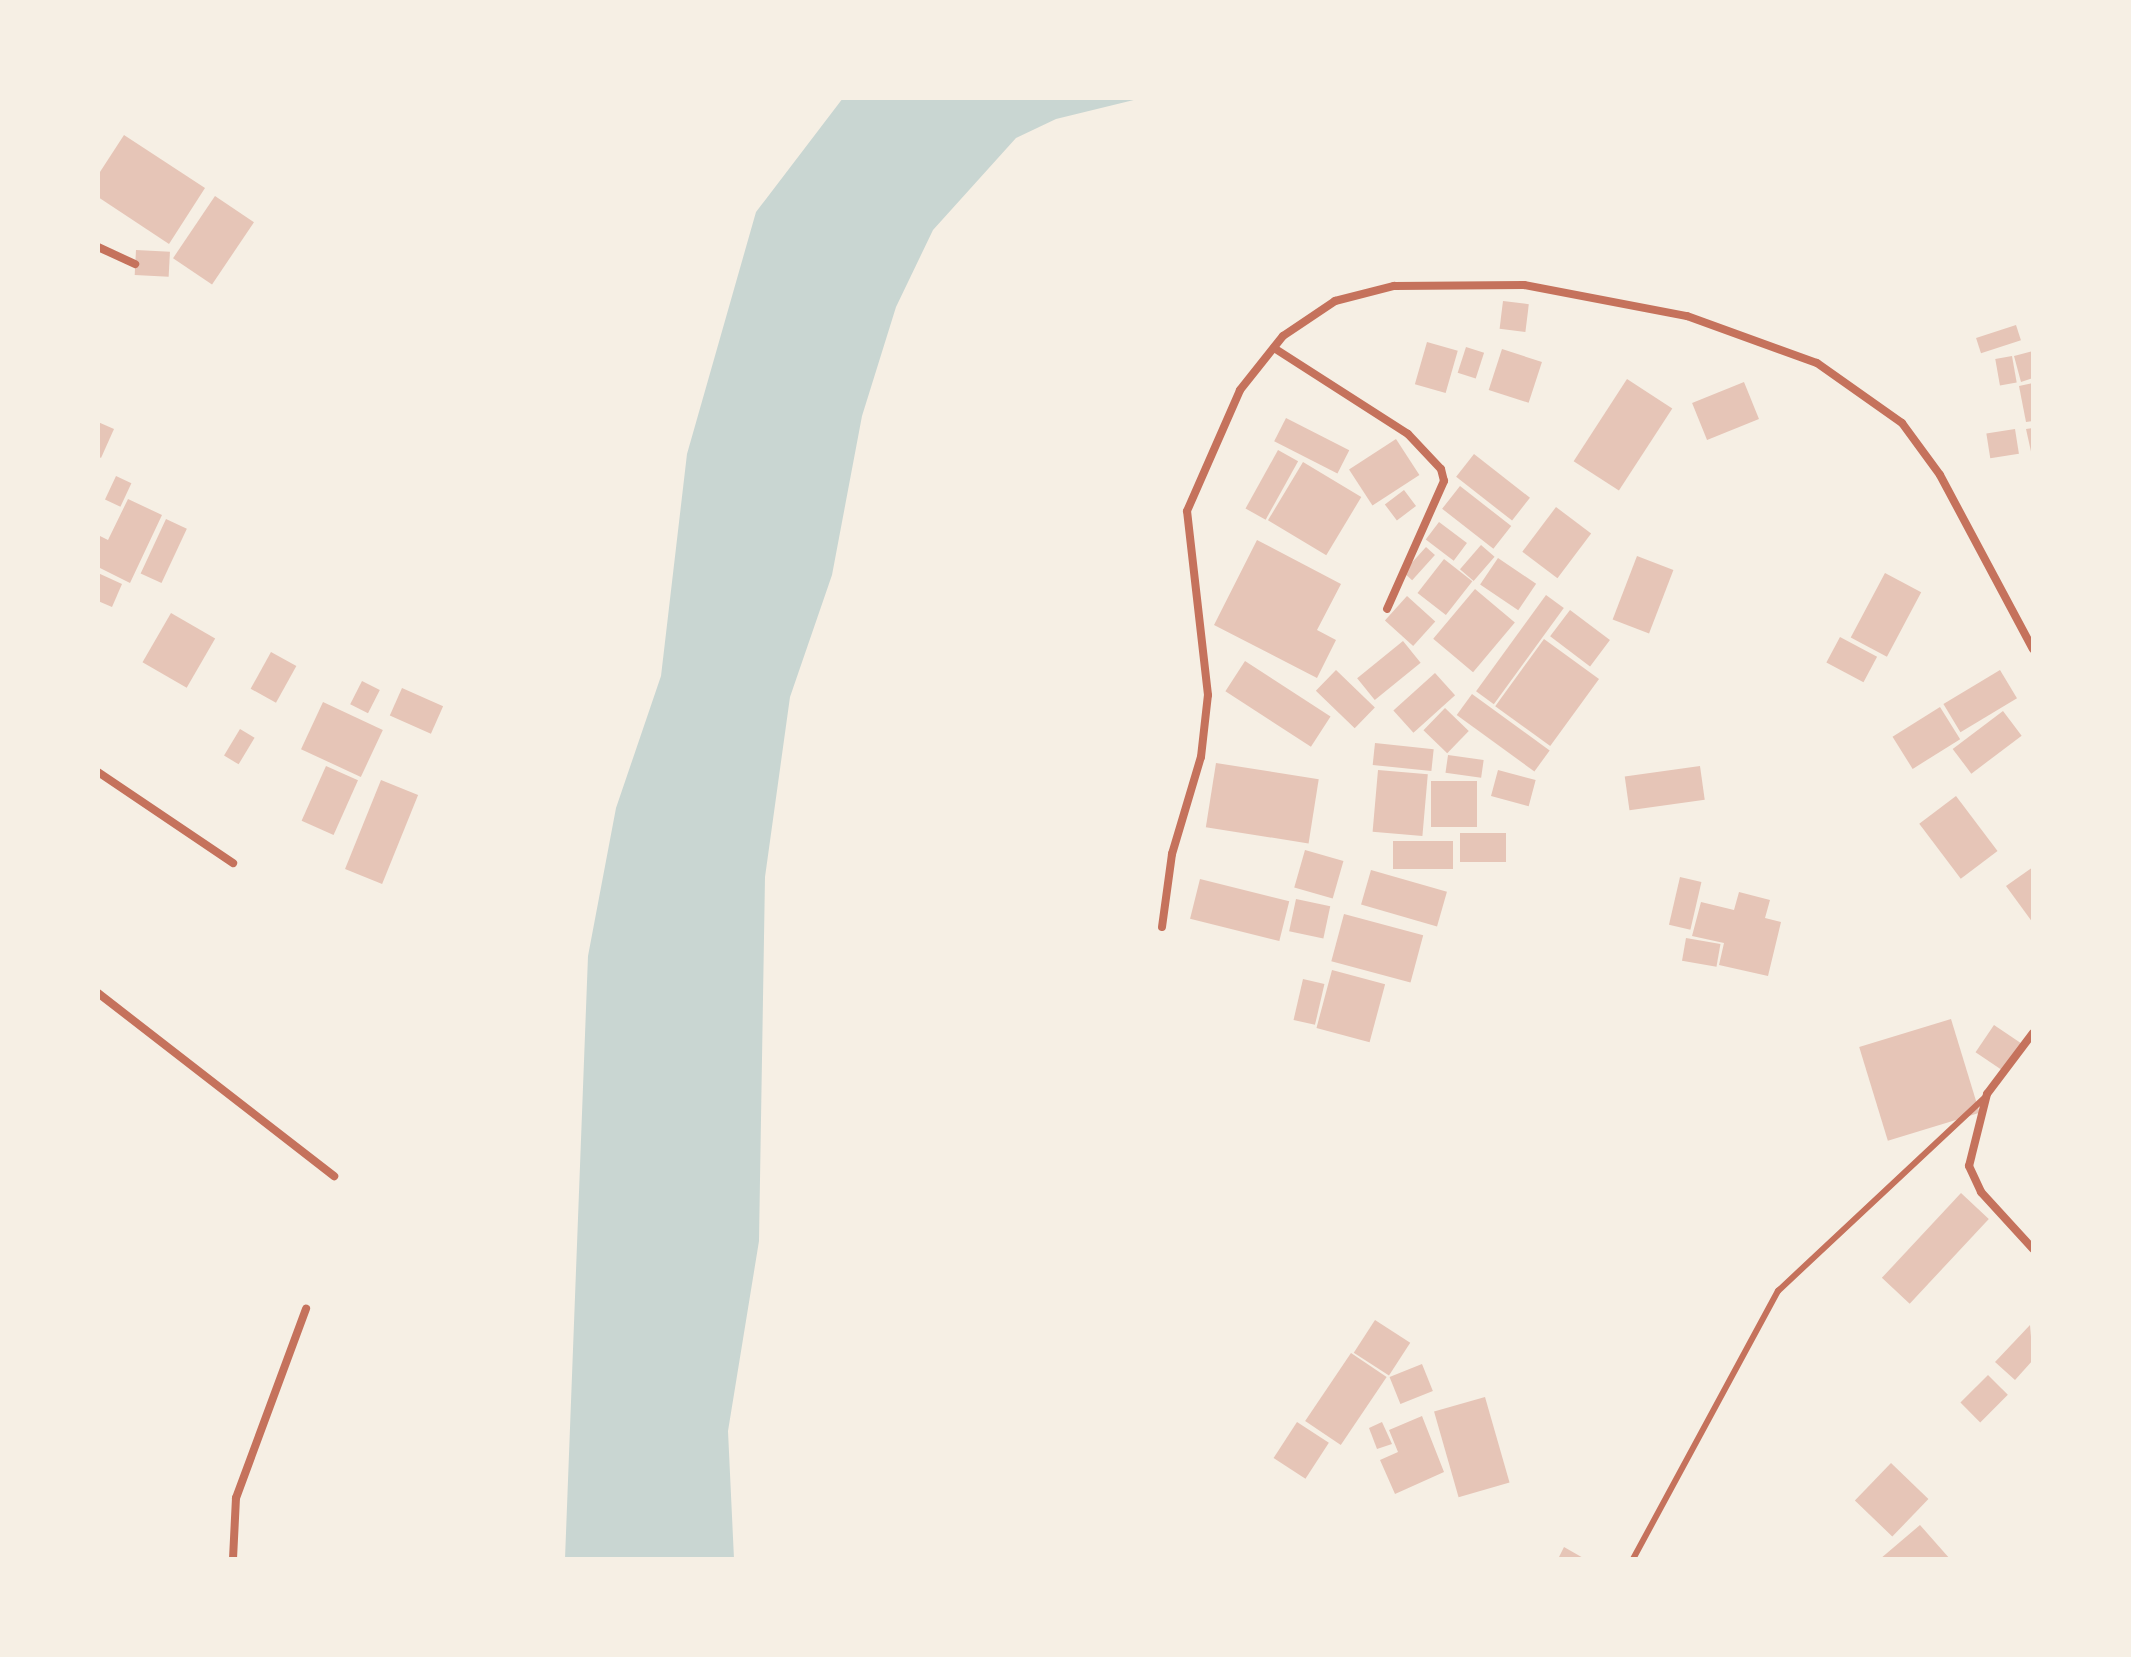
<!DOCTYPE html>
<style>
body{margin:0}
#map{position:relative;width:2131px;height:1657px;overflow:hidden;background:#f6efe4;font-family:"Nunito Sans",sans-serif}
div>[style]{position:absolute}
.water>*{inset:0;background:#c9d6d2}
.building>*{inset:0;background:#e6c5b7;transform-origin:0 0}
.service>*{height:6px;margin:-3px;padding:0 3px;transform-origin:3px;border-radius:3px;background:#c5725c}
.minor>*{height:8px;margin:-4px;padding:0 4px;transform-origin:4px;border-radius:4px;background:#c5725c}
span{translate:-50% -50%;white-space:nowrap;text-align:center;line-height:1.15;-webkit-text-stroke:8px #f6efe4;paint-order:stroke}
.frame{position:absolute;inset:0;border:100px solid #f6efe4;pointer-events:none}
</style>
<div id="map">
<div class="water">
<i style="clip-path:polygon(843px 98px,1142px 98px,1056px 119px,1016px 138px,933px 230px,896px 307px,862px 416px,832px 575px,790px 697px,765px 877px,759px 1241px,728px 1431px,734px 1559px,565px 1559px,588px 956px,616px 808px,661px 676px,687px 454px,756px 212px)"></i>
</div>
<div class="building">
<i style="clip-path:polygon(124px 135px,205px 188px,169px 244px,98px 197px,98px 175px)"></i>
<i style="left:215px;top:196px;width:47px;height:75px;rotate:34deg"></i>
<i style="left:136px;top:250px;width:34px;height:25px;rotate:3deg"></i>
<i style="left:1503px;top:301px;width:26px;height:28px;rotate:7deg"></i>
<i style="left:2016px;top:325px;width:16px;height:42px;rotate:72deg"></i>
<i style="left:1427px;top:342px;width:32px;height:44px;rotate:16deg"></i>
<i style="left:1466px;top:347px;width:19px;height:27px;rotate:18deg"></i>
<i style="left:1502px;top:349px;width:42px;height:43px;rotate:18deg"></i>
<i style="clip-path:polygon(2033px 351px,2033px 378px,2021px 382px,2014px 356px)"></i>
<i style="left:2012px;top:356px;width:27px;height:17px;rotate:80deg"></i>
<i style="left:1627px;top:379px;width:54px;height:98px;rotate:33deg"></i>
<i style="left:1744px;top:382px;width:40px;height:56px;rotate:68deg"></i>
<i style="clip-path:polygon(2033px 383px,2033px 421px,2026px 422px,2019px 386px)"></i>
<i style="left:1286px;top:418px;width:71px;height:26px;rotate:27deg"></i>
<i style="clip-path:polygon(98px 422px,114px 429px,101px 458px,98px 456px)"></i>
<i style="clip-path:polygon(2033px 428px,2033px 456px,2032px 456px,2026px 429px)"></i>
<i style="left:2015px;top:429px;width:25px;height:29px;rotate:81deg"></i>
<i style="left:1396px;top:439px;width:43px;height:56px;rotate:57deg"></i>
<i style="left:1278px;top:450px;width:23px;height:67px;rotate:29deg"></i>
<i style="left:1474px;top:454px;width:71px;height:29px;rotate:38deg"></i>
<i style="left:1303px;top:462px;width:68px;height:68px;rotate:31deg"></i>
<i style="left:116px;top:476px;width:17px;height:26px;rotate:25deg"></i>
<i style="left:1460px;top:486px;width:65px;height:29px;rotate:38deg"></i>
<i style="left:1404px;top:490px;width:20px;height:24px;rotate:53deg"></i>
<i style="clip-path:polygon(128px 499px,162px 515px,130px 583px,98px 567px,98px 535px,108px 540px)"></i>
<i style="left:1556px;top:507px;width:44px;height:56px;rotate:37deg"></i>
<i style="left:166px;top:519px;width:23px;height:60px;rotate:25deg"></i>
<i style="left:1439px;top:522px;width:35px;height:22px;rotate:37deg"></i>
<i style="clip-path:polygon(1257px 540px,1341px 584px,1317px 630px,1336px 640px,1317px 678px,1214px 625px)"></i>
<i style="left:1481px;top:545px;width:18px;height:32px;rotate:41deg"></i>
<i style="left:1426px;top:547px;width:12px;height:34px;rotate:42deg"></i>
<i style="left:1637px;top:556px;width:39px;height:68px;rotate:21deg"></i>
<i style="left:1498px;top:558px;width:46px;height:32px;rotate:34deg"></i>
<i style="left:1444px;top:559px;width:36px;height:43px;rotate:38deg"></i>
<i style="clip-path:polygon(98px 573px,122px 584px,112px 607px,98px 601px)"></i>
<i style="left:1885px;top:573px;width:41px;height:73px;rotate:28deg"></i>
<i style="left:1475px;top:589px;width:52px;height:65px;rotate:40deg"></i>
<i style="left:1546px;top:595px;width:22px;height:119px;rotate:36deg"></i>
<i style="left:1407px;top:596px;width:38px;height:33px;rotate:42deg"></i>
<i style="left:1570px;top:610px;width:50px;height:33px;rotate:37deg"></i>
<i style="left:171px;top:613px;width:51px;height:57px;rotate:30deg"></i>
<i style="left:1840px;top:637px;width:42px;height:29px;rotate:28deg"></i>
<i style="left:1544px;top:639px;width:68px;height:83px;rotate:36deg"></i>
<i style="left:1403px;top:641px;width:28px;height:59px;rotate:51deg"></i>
<i style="left:271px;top:652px;width:29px;height:42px;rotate:29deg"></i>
<i style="left:1245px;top:661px;width:102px;height:36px;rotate:33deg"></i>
<i style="left:1336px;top:670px;width:54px;height:29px;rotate:44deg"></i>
<i style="left:2000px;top:670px;width:33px;height:66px;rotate:59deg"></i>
<i style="left:1435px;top:673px;width:30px;height:56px;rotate:48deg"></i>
<i style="left:362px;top:681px;width:20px;height:26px;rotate:27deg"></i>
<i style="left:402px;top:688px;width:45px;height:30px;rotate:24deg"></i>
<i style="left:1472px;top:694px;width:96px;height:26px;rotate:36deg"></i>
<i style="left:323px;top:702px;width:66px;height:52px;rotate:25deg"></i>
<i style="left:1940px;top:707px;width:38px;height:56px;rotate:58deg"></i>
<i style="left:1445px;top:708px;width:33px;height:31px;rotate:44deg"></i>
<i style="left:2003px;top:711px;width:31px;height:63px;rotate:53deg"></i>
<i style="left:240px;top:729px;width:17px;height:31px;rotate:31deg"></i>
<i style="left:1375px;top:743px;width:59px;height:22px;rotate:6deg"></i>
<i style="left:1448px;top:755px;width:36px;height:18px;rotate:8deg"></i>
<i style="left:1216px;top:763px;width:104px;height:65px;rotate:9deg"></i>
<i style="left:326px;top:766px;width:35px;height:60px;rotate:24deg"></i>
<i style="left:1700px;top:766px;width:34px;height:76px;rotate:82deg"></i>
<i style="left:1378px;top:770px;width:50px;height:62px;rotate:5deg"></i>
<i style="left:1498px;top:770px;width:39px;height:27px;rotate:15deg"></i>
<i style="left:381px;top:780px;width:40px;height:96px;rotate:22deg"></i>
<i style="left:1431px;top:781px;width:46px;height:46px"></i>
<i style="left:1956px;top:796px;width:69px;height:46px;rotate:53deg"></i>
<i style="left:1460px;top:833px;width:46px;height:29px"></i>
<i style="left:1393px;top:841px;width:60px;height:28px"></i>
<i style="left:1305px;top:850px;width:40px;height:39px;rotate:16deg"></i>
<i style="clip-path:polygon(2033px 867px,2033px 923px,2006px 886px)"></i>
<i style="left:1371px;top:870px;width:79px;height:36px;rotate:16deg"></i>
<i style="left:1680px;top:877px;width:22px;height:49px;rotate:13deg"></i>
<i style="left:1200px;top:879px;width:92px;height:41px;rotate:14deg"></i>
<i style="clip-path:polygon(1739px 892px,1770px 900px,1765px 918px,1781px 922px,1768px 976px,1719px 965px,1724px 943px,1692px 936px,1701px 902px,1734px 910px)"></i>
<i style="left:1296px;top:899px;width:35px;height:33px;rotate:12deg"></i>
<i style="left:1344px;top:914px;width:82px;height:49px;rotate:15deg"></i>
<i style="left:1686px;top:938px;width:35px;height:23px;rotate:10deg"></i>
<i style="left:1332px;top:970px;width:55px;height:60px;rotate:15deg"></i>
<i style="left:1303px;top:979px;width:22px;height:42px;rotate:13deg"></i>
<i style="left:1951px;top:1019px;width:98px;height:96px;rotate:73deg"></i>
<i style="left:1994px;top:1025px;width:34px;height:33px;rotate:34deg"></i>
<i style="left:1961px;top:1193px;width:38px;height:116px;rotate:43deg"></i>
<i style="left:1375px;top:1320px;width:42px;height:39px;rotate:33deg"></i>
<i style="clip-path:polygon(2030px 1325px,2033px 1360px,2015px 1380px,1995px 1362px)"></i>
<i style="left:1351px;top:1353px;width:43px;height:82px;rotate:34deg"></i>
<i style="left:1422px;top:1364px;width:29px;height:35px;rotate:68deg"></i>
<i style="left:1988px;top:1375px;width:28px;height:39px;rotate:45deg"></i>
<i style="left:1485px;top:1397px;width:89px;height:53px;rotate:74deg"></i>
<i style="clip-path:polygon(1422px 1416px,1444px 1472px,1395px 1494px,1380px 1460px,1398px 1452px,1389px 1430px)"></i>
<i style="left:1297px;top:1422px;width:38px;height:43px;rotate:33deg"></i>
<i style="clip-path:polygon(1382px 1422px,1392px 1444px,1377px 1449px,1369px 1428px)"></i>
<i style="left:1891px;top:1463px;width:52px;height:52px;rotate:44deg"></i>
<i style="clip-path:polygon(1920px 1525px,1950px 1559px,1880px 1559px)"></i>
<i style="clip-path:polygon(1564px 1547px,1585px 1559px,1558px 1559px)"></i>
</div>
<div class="service">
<i style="left:1633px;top:1559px;width:305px;rotate:-61.6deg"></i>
<i style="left:1778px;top:1291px;width:284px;rotate:-43.1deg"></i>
</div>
<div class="minor">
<i style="left:98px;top:247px;width:41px;rotate:24.7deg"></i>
<i style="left:1274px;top:348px;width:159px;rotate:32.7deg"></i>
<i style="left:1408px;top:434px;width:48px;rotate:46.7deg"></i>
<i style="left:1441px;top:469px;width:12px;rotate:76deg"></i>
<i style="left:1444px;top:481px;width:140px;rotate:114deg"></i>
<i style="left:98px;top:772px;width:163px;rotate:34deg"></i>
<i style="left:1162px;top:927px;width:74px;rotate:-82.2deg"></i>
<i style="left:1172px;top:854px;width:101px;rotate:-73.4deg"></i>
<i style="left:1201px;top:757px;width:62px;rotate:-83.6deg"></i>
<i style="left:1208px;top:695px;width:185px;rotate:-96.5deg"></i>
<i style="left:1187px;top:511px;width:132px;rotate:-66.3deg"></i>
<i style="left:1240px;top:390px;width:69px;rotate:-51.5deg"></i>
<i style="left:1283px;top:336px;width:63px;rotate:-33.9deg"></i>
<i style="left:1335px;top:301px;width:61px;rotate:-14.3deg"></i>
<i style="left:1394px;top:286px;width:130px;rotate:-0.4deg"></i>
<i style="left:1524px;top:285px;width:166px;rotate:10.8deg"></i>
<i style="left:1687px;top:316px;width:138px;rotate:19.9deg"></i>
<i style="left:1817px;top:363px;width:104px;rotate:35.2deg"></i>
<i style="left:1902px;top:423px;width:64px;rotate:53.8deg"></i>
<i style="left:1940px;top:475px;width:197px;rotate:61.9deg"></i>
<i style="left:98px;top:993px;width:299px;rotate:37.8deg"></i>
<i style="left:2033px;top:1033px;width:76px;rotate:127deg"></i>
<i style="left:1987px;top:1094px;width:74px;rotate:104deg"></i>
<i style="left:1969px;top:1166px;width:29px;rotate:65deg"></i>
<i style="left:1981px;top:1192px;width:77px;rotate:47.6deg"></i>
<i style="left:233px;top:1559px;width:61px;rotate:-87.2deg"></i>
<i style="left:236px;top:1498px;width:202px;rotate:-69.7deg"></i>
</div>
<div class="frame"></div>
</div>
